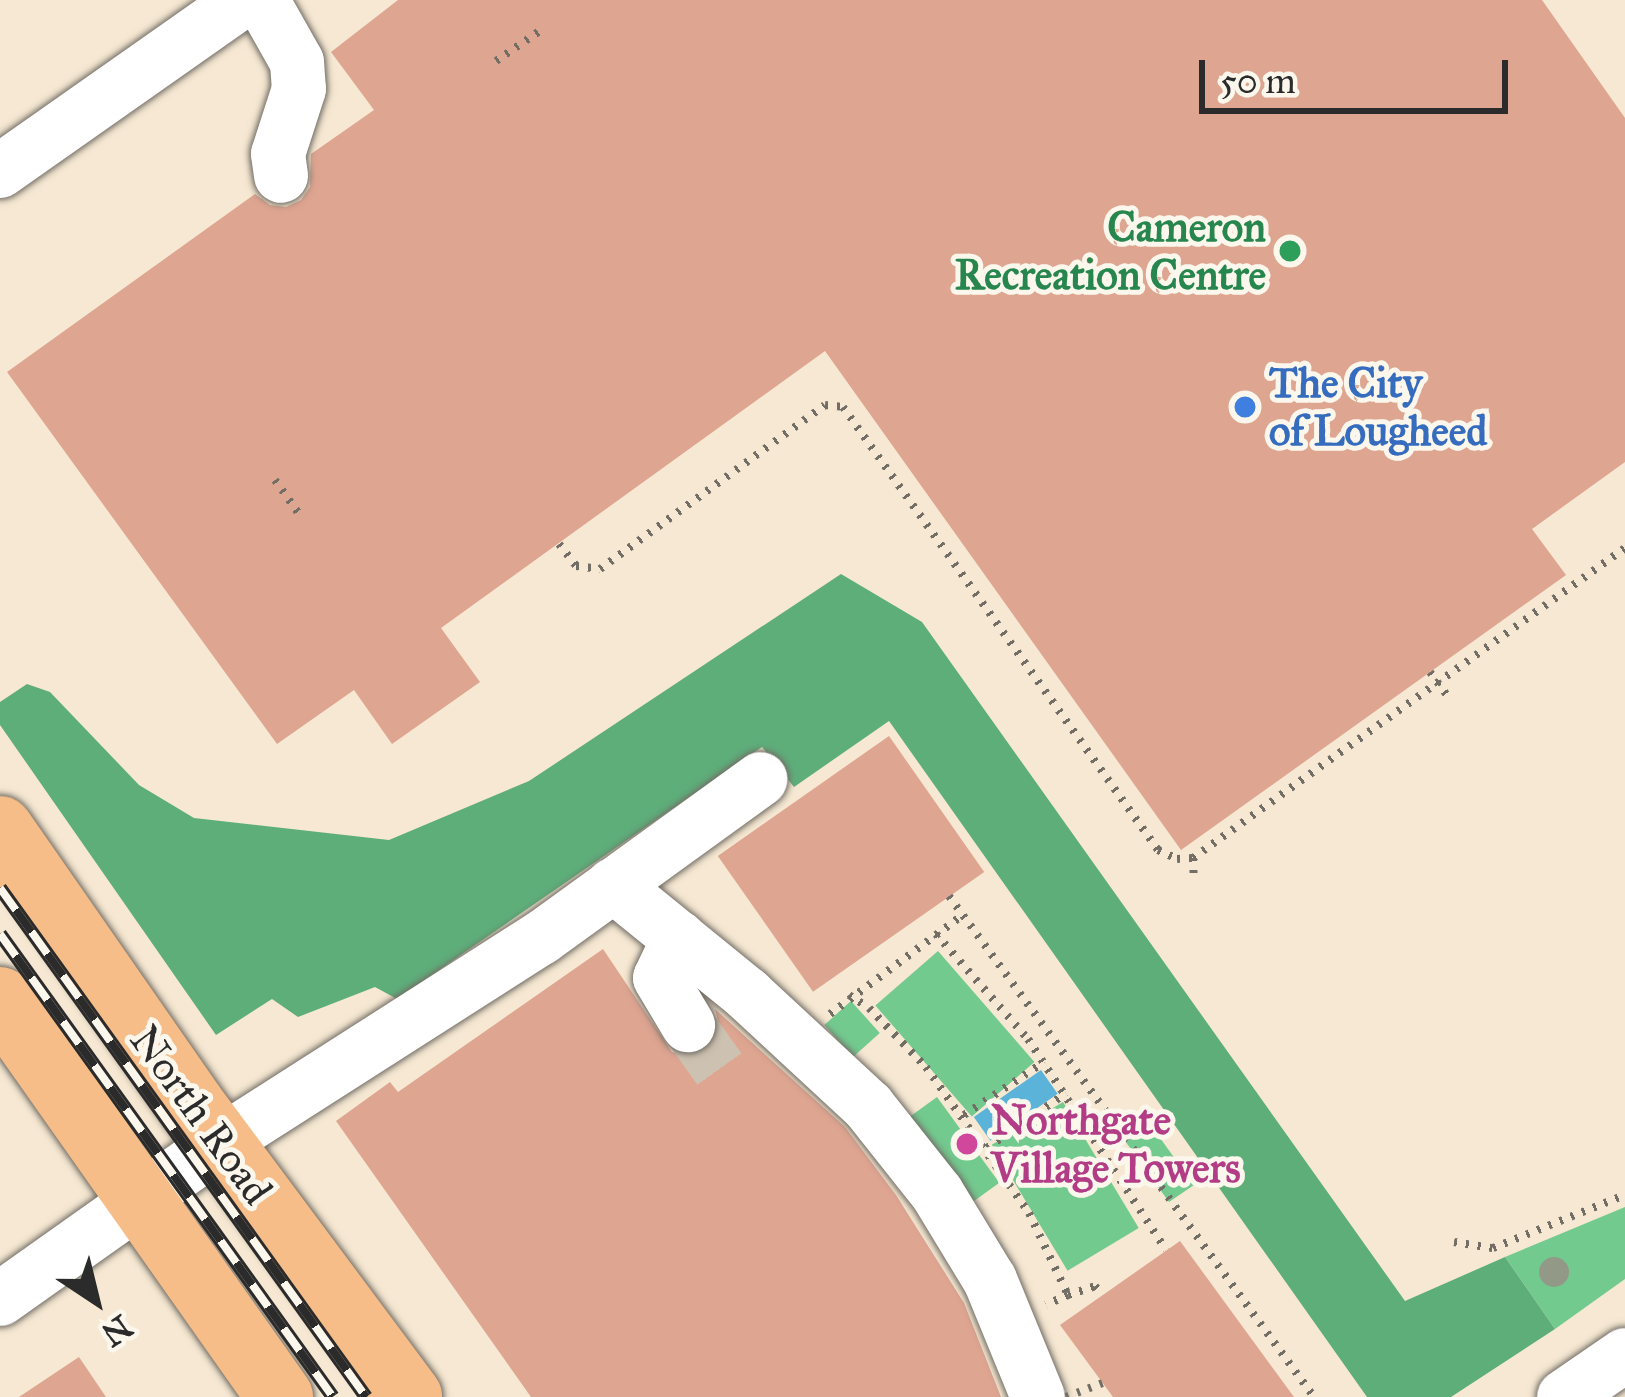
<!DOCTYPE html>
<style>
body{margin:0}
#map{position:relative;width:1625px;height:1397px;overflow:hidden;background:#f6e8d2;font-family:"IM FELL Great Primer",serif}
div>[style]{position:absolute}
.green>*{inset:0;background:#73ca8f;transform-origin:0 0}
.forest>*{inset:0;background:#5eae7a}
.water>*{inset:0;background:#5cb3d9;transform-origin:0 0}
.building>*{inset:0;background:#dea591;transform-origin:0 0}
.minor-tunnel>*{height:54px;margin-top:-27px;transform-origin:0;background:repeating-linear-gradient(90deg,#cdc2b1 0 54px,transparent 0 81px)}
.path>*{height:8px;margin-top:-4px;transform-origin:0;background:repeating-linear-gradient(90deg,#726d65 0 3px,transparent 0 12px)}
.roads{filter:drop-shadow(0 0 3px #726d65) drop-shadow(0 0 3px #726d65)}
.minor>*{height:54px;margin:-27px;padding:0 27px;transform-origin:27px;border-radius:27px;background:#fff}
.major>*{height:66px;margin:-33px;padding:0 33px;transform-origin:33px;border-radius:33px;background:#f7bd88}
.rail>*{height:14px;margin-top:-7px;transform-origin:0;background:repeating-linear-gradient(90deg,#fbf7ec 0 27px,#2b2b2b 0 54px);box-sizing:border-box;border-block:3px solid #2b2b2b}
.path-bridge>*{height:8px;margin-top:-4px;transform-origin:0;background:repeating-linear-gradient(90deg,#726d65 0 3px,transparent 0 12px)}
.trees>*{width:30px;height:30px;margin:-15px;border-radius:50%;background:#929a87}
.dots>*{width:33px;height:33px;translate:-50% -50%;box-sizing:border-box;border:6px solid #fbf7ec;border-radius:50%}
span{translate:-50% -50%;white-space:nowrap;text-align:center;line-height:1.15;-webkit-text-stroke:10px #fbf7ec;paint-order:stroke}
.leisure-label{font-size:42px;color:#27864d;font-weight:700}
.right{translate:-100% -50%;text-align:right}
.shop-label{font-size:42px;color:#366cbe;font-weight:700}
.left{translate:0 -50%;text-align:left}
.street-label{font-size:42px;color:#2b2b2b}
.hotel-label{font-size:42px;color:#b23c85;font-weight:700}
.north{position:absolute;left:36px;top:1241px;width:120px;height:120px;-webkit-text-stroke:9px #fbf7ec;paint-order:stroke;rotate:145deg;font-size:33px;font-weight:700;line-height:48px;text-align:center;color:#2b2b2b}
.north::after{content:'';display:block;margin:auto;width:42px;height:54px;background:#2b2b2b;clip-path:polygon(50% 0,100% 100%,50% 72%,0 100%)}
.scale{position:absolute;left:1199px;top:60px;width:309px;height:54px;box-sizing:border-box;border:6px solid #2b2b2b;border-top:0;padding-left:15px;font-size:36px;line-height:42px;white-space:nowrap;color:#2b2b2b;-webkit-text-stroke:9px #fbf7ec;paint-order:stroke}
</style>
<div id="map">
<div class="green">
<i style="left:938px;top:951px;width:147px;height:83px;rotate:49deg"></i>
<i style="left:851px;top:1001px;width:43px;height:36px;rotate:48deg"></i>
<i style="left:937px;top:1097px;width:106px;height:38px;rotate:54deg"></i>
<i style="left:1063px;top:1102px;width:147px;height:83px;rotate:59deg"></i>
<i style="clip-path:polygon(1110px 1120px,1147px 1120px,1194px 1185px,1169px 1202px)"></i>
<i style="clip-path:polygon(1625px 1207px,1625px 1279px,1555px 1329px,1505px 1257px)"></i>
</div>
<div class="forest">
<i style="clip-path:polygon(841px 574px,922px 622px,1405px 1301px,1505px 1257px,1555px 1329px,1451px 1397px,1367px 1397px,889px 721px,794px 787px,762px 747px,397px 999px,375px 987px,298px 1017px,272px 999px,216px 1035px,0 725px,0 702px,27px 684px,50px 692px,139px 785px,194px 818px,389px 840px,529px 781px)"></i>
</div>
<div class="water">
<i style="left:1041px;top:1070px;width:29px;height:82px;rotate:55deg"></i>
</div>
<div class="building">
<i style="clip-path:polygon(398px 0,1542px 0,1625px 118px,1625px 462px,1532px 529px,1566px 575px,1181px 850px,825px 351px,441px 628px,480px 682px,392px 744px,354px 690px,277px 744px,7px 372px,255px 194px,270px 205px,286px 207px,301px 200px,310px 187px,311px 154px,374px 110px,331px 52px)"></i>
<i style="left:889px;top:736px;width:166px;height:209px;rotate:55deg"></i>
<i style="clip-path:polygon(603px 949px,672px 1052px,690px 1056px,705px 1051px,719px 1026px,715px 1009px,845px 1127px,896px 1195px,964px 1303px,1001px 1397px,531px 1397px,336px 1121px,390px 1082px,398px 1092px)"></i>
<i style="clip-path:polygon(1180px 1241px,1294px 1397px,1113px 1397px,1060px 1325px)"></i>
<i style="clip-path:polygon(79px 1357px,106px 1397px,19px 1397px)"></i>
</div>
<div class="minor-tunnel">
<i style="left:688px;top:1025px;width:69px;rotate:54.5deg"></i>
</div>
<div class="path">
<i style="left:496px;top:61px;width:58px;rotate:-34.5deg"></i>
<i style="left:275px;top:480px;width:42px;rotate:54.8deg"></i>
<i style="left:559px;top:544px;width:28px;rotate:52deg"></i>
<i style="left:576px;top:566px;width:24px;rotate:7deg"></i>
<i style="left:600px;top:569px;width:278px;rotate:-36.1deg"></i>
<i style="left:825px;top:405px;width:18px;rotate:6deg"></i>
<i style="left:843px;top:407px;width:544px;rotate:54.58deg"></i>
<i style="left:1158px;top:850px;width:21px;rotate:25deg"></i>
<i style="left:1177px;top:859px;width:16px;rotate:-4deg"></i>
<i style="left:1193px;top:858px;width:532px;rotate:-35.66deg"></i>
<i style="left:1430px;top:672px;width:34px;rotate:54deg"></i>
<i style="left:1193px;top:858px;width:23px;rotate:88deg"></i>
<i style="left:949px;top:896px;width:620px;rotate:53.93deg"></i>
<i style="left:936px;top:934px;width:140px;rotate:48.8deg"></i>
<i style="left:1028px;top:1039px;width:252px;rotate:56.8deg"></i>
<i style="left:849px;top:995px;width:24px;rotate:33deg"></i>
<i style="left:869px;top:1008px;width:82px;rotate:46deg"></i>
<i style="left:926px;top:1067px;width:179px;rotate:54.8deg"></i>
<i style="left:1029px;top:1213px;width:91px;rotate:64.6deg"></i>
<i style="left:1068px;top:1295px;width:24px;rotate:156deg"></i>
<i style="left:830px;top:1014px;width:166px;rotate:-36.7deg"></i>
<i style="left:964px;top:1115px;width:96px;rotate:-33.5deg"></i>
<i style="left:987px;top:1148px;width:96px;rotate:-34.8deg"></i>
<i style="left:1454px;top:1242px;width:39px;rotate:9deg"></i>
<i style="left:1493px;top:1248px;width:142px;rotate:-21.9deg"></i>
<i style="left:1068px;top:1295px;width:28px;rotate:-18deg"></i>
<i style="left:1095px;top:1286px;width:11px;rotate:49deg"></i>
</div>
<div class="roads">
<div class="minor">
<i style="left:262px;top:0;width:71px;rotate:60.6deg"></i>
<i style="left:297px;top:62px;width:27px;rotate:86deg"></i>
<i style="left:299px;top:89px;width:68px;rotate:107.9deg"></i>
<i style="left:278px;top:154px;width:22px;rotate:82deg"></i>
<i style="left:0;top:171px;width:297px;rotate:-35.1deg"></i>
<i style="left:613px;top:885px;width:173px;rotate:39.1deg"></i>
<i style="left:747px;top:994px;width:165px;rotate:42.8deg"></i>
<i style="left:868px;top:1106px;width:111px;rotate:51.6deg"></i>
<i style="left:937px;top:1193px;width:102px;rotate:58.7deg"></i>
<i style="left:990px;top:1280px;width:126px;rotate:67.7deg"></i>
<i style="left:679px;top:938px;width:44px;rotate:115.4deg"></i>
<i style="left:660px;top:978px;width:55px;rotate:59.2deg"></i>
<i style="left:0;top:1299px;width:270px;rotate:-35.3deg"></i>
<i style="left:220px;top:1143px;width:381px;rotate:-32.6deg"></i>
<i style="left:541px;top:938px;width:271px;rotate:-35.9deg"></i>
<i style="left:1564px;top:1397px;width:74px;rotate:-34.5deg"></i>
</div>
<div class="major">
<i style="left:0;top:829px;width:335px;rotate:55.2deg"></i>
<i style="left:191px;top:1104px;width:365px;rotate:53.3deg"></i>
<i style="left:0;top:1000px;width:486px;rotate:54.8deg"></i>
</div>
</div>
<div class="rail">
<i style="left:0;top:888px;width:627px;rotate:54.28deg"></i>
<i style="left:0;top:934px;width:570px;rotate:54.28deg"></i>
</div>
<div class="path-bridge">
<i style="left:1066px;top:1397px;width:40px;rotate:-21deg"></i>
</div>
<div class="trees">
<i style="left:1554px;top:1272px"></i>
</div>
<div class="dots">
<i style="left:1290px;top:251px;background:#2e9e5b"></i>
<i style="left:1245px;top:407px;background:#3f7fe0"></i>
<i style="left:967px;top:1144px;background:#d1479c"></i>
</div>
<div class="leisure-label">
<span class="right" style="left:1266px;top:251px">Cameron<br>Recreation Centre</span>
</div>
<div class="shop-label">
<span class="left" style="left:1269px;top:407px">The City<br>of Lougheed</span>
</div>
<div class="street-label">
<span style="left:201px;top:1115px;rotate:54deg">North Road</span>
</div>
<div class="hotel-label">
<span class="left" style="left:991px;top:1144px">Northgate<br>Village Towers</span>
</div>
<div class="north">N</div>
<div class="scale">50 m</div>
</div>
